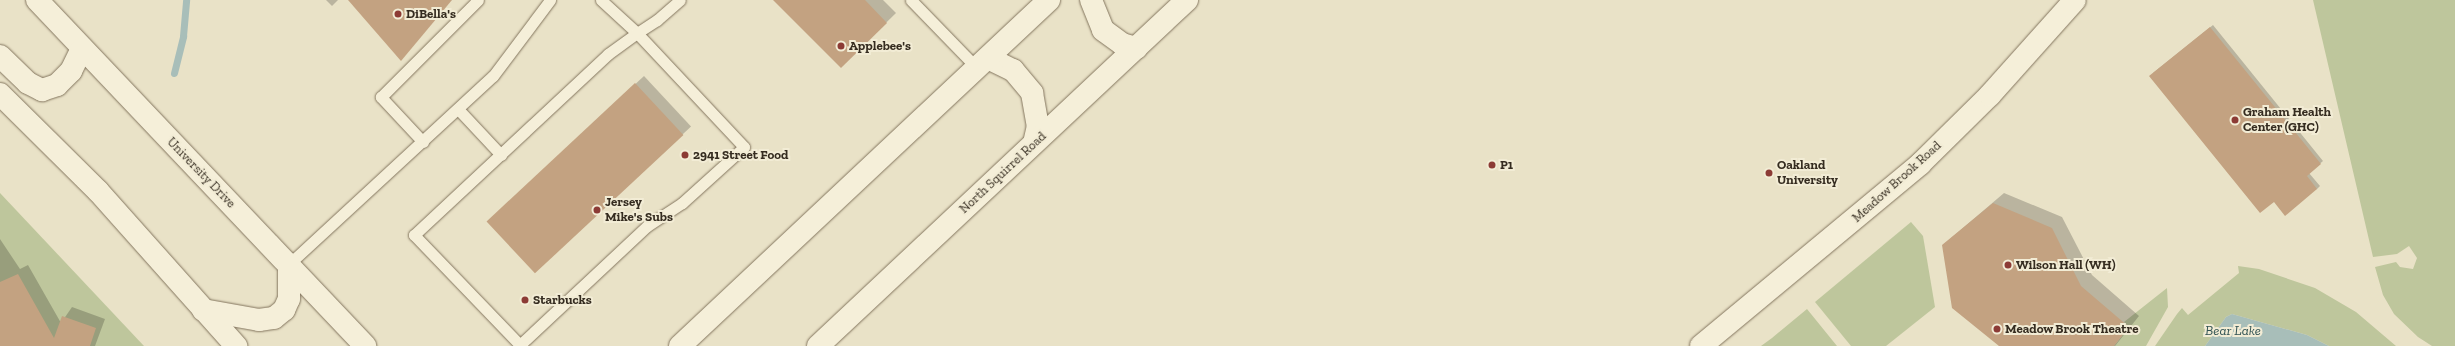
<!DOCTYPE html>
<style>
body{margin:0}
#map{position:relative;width:2455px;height:346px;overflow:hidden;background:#e9e2c7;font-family:"Zilla Slab",serif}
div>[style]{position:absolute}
.green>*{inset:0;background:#bec69c}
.water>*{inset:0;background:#a8beb9}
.shadow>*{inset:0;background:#0003;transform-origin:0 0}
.stream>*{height:7px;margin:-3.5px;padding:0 3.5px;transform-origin:3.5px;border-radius:3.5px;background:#a8beb9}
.building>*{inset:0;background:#c3a281;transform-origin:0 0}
.roads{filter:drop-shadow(0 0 1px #83755e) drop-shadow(0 0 1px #83755e)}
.lane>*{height:11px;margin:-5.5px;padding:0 5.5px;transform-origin:5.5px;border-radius:5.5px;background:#f5efd9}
.street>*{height:22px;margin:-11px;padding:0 11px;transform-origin:11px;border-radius:11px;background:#f5efd9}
.secondary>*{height:22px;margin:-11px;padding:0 11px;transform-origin:11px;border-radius:11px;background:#f5efd9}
.dots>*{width:11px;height:11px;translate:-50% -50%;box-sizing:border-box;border:2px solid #f2ecd5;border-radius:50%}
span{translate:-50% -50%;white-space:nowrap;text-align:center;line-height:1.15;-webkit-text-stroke:4px #f2ecd5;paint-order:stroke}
.poi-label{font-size:13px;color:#352c20;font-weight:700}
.left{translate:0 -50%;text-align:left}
.street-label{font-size:13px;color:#352c20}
.water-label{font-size:14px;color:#315253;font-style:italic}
</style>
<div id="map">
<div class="green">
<i style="clip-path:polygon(2313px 0,2455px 0,2455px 346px,2432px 346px,2418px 337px,2394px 314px,2383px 295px,2375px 267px,2396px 262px,2400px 267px,2413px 269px,2417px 258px,2409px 246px,2397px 254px,2373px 257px)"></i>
<i style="clip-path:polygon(0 193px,144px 346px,0 346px)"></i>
<i style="clip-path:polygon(1911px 222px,1923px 236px,1935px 307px,1886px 346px,1851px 346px,1815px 302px)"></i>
<i style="clip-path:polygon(2238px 266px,2259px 269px,2315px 288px,2356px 312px,2396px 346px,2329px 346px,2307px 335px,2232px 314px,2226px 317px,2205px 346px,2155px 346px,2177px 314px,2182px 308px,2188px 315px,2239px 273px)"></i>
<i style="clip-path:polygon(2167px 288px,2168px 307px,2146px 346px,2114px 346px,2129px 327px,2124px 322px)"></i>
<i style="clip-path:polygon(1807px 309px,1837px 346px,1761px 346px,1772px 338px)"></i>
</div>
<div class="water">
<i style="clip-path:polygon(2232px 314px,2307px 335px,2329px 346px,2205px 346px,2226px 317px)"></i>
</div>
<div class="shadow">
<i style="clip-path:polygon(326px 0,338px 0,332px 6px)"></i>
<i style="clip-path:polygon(774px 0,883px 0,896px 13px,841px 67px)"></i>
<i style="clip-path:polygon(2213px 25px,2323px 161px,2309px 173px,2320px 186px,2317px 189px,2274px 200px,2153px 73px)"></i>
<i style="left:644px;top:76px;width:69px;height:202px;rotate:47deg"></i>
<i style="clip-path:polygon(2004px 193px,2062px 217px,2092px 275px,2139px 316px,2115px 346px,2001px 346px,1943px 245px)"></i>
<i style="clip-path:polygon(0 239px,20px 269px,28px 265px,61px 323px,72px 307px,105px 319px,95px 346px,0 346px)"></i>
</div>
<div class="stream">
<i style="left:174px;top:73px;width:38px;rotate:-76deg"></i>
<i style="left:183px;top:36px;width:36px;rotate:-85deg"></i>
</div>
<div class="building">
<i style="clip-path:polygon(348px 0,452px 0,401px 61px)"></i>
<i style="clip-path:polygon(773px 0,865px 0,887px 23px,841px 68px)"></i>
<i style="clip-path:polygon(2210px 27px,2321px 164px,2307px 176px,2317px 189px,2285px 216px,2274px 202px,2260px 213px,2149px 76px)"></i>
<i style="left:635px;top:83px;width:71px;height:203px;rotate:47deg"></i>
<i style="clip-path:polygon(1993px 203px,2052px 228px,2081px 286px,2129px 327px,2114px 346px,1999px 346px,1952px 308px,1942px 245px)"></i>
<i style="clip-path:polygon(18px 274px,54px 338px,62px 316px,96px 328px,90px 346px,0 346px,0 282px)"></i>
</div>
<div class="roads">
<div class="lane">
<i style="left:601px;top:0;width:49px;rotate:42.5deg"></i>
<i style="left:637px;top:33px;width:156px;rotate:46.8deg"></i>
<i style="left:744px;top:147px;width:84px;rotate:137.9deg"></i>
<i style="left:682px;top:203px;width:42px;rotate:146.7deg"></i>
<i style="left:647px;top:226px;width:174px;rotate:136.9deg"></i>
<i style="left:520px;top:345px;width:153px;rotate:-133.9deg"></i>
<i style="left:414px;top:235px;width:265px;rotate:-43deg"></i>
<i style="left:608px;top:54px;width:36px;rotate:-36deg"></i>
<i style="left:637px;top:33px;width:24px;rotate:-33deg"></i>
<i style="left:657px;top:20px;width:30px;rotate:-41deg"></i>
<i style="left:911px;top:0;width:95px;rotate:45.9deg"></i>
<i style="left:458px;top:109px;width:63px;rotate:46.9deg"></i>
<i style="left:423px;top:142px;width:62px;rotate:-133deg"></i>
<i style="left:381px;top:97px;width:137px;rotate:-45deg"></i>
<i style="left:289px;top:264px;width:277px;rotate:-42.7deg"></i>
<i style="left:493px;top:76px;width:95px;rotate:-53.1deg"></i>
</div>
<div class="street">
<i style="left:1701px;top:346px;width:285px;rotate:-39.7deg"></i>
<i style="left:1920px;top:164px;width:98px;rotate:-44.6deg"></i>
<i style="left:1990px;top:95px;width:127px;rotate:-48.2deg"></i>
</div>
<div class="secondary">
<i style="left:37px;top:0;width:477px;rotate:46.5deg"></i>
<i style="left:1091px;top:0;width:32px;rotate:68deg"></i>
<i style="left:1103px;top:30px;width:24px;rotate:36deg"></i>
<i style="left:1122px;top:44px;width:15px;rotate:16deg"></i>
<i style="left:0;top:56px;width:39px;rotate:44deg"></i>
<i style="left:28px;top:83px;width:16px;rotate:27deg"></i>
<i style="left:42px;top:90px;width:16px;rotate:-18deg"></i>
<i style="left:57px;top:85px;width:20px;rotate:-45deg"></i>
<i style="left:71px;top:71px;width:25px;rotate:-64deg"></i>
<i style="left:988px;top:58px;width:28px;rotate:26deg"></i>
<i style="left:1013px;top:70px;width:30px;rotate:50deg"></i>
<i style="left:1032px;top:93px;width:34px;rotate:80deg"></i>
<i style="left:1038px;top:126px;width:17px;rotate:103deg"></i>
<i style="left:0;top:94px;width:138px;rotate:44.7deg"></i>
<i style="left:98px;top:191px;width:208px;rotate:48.3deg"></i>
<i style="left:203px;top:310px;width:57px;rotate:10.1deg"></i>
<i style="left:259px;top:320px;width:15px;rotate:-8deg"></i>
<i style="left:274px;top:318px;width:13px;rotate:-39deg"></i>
<i style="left:284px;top:310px;width:12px;rotate:-66deg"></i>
<i style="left:289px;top:299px;width:35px;rotate:-90deg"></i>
<i style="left:680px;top:346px;width:506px;rotate:-43.16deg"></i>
<i style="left:818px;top:346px;width:506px;rotate:-43.16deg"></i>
</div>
</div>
<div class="dots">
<i style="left:398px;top:14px;background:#8c3b35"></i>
<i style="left:841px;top:46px;background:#8c3b35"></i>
<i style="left:2235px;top:120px;background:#8c3b35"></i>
<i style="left:685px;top:155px;background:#8c3b35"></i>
<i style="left:1492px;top:165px;background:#8c3b35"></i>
<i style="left:1769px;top:173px;background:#8c3b35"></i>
<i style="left:597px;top:210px;background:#8c3b35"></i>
<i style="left:2008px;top:265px;background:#8c3b35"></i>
<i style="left:525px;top:300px;background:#8c3b35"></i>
<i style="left:1997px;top:329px;background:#8c3b35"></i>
</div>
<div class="poi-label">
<span class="left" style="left:406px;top:14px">DiBella's</span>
<span class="left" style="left:849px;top:46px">Applebee's</span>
<span class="left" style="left:2243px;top:120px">Graham Health<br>Center (GHC)</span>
<span class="left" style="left:693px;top:155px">2941 Street Food</span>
<span class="left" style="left:1500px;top:165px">P1</span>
<span class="left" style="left:1777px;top:173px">Oakland<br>University</span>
<span class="left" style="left:605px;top:210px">Jersey<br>Mike's Subs</span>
<span class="left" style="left:2016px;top:265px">Wilson Hall (WH)</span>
<span class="left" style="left:533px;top:300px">Starbucks</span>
<span class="left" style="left:2005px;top:329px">Meadow Brook Theatre</span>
</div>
<div class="street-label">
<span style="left:201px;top:173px;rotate:46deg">University Drive</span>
<span style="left:1003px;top:173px;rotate:-43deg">North Squirrel Road</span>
<span style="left:1897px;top:182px;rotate:-42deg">Meadow Brook Road</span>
</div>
<div class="water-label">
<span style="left:2233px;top:331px">Bear Lake</span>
</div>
</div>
